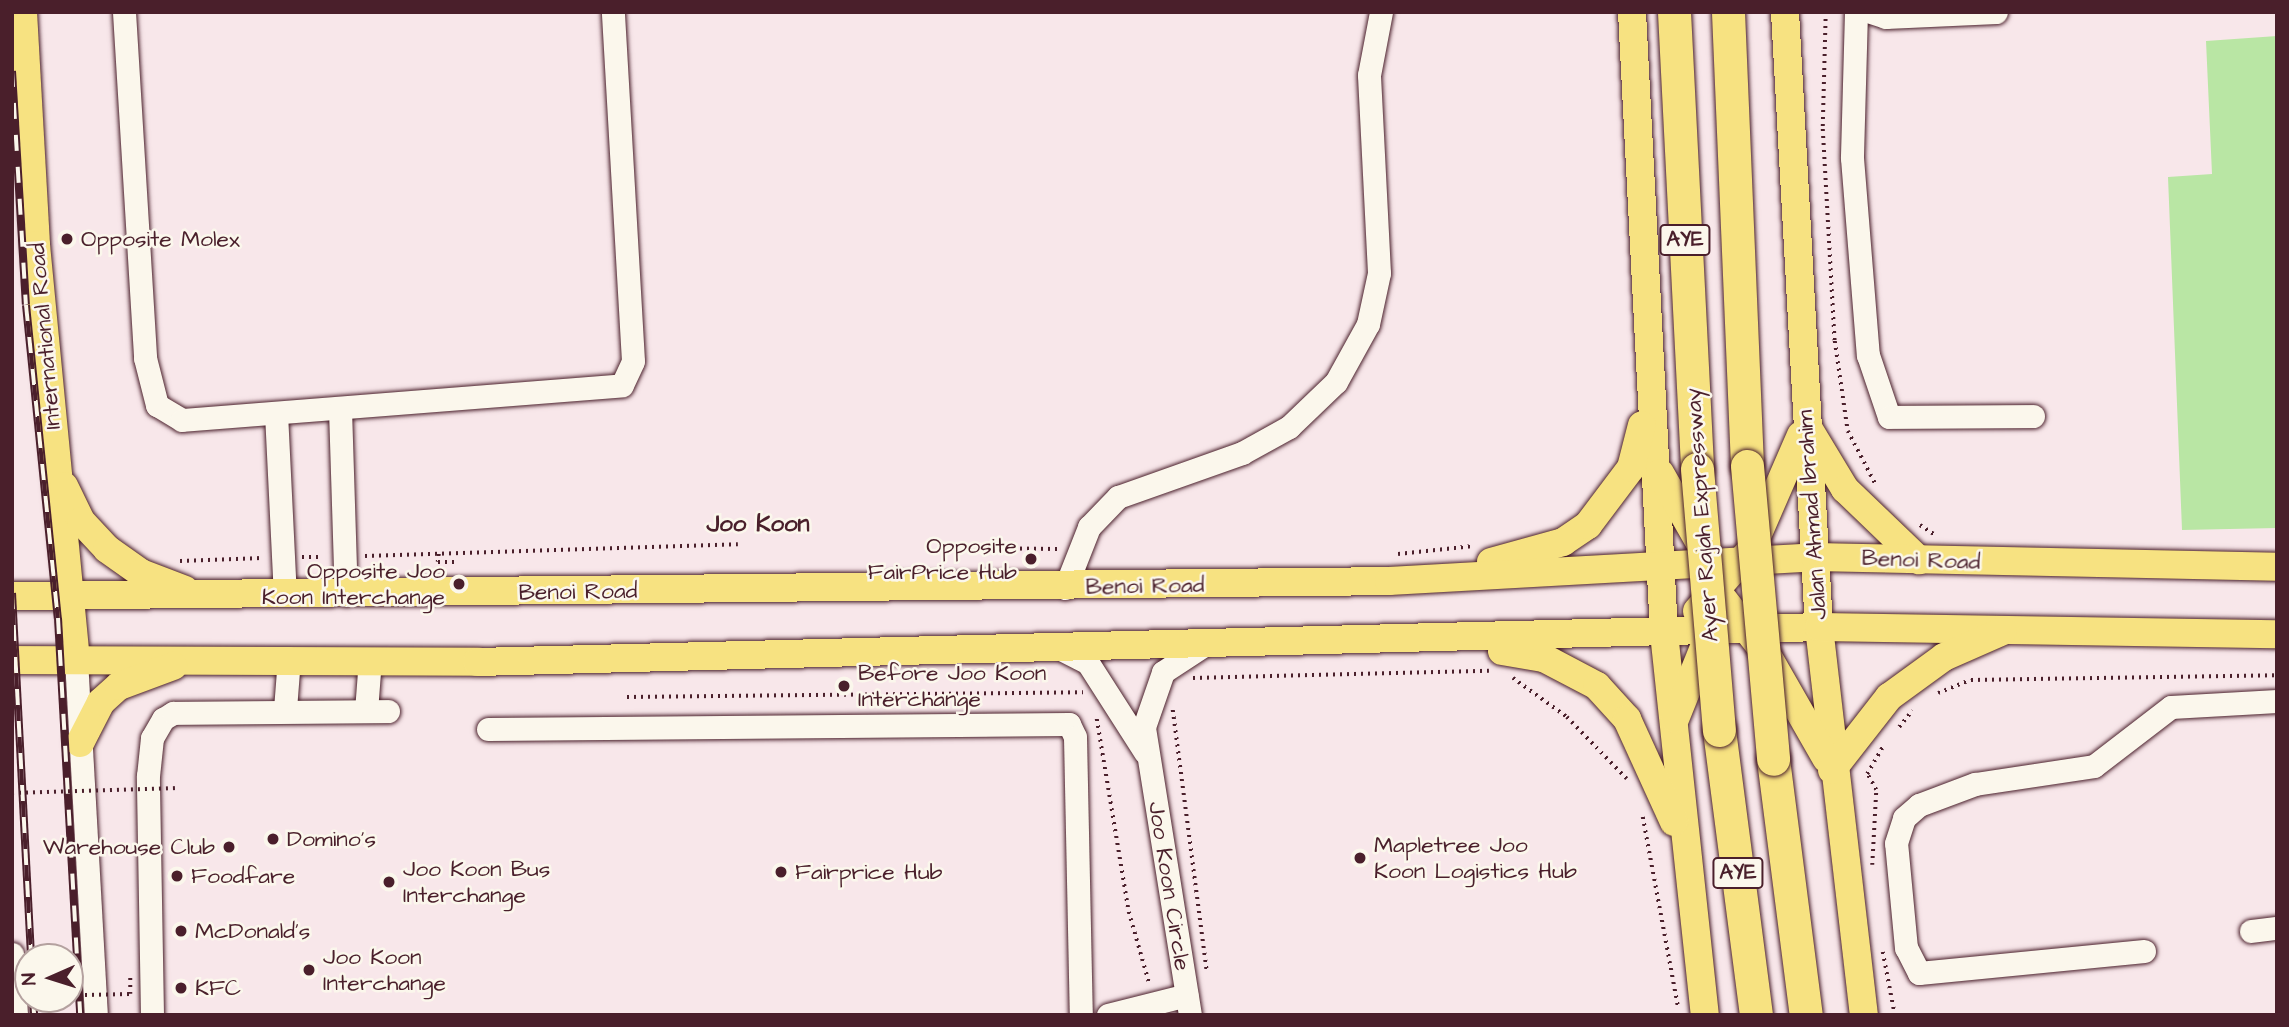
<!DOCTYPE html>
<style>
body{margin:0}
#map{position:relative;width:2289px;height:1027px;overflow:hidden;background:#f8e7ea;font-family:"Architects Daughter",sans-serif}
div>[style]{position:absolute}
.green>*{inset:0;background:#b9e6a4}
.path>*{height:3.5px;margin-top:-1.75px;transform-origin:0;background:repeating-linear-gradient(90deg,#4a1f2b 0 2px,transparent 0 7px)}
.roads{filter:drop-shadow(0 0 2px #4a1f2b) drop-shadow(0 0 2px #4a1f2b)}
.minor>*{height:23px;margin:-11.5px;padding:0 11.5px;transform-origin:11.5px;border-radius:11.5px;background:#fbf7ec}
.major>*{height:28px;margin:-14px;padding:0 14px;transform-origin:14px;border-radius:14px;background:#f7e281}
.highway>*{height:33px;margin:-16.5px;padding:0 16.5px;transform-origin:16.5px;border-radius:16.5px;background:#f7e281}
.rail>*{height:8px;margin-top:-4px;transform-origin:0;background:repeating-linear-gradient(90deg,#fbf7ec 0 16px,#4a1f2b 0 32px);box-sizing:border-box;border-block:2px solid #4a1f2b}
.path-bridge>*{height:3.5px;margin-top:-1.75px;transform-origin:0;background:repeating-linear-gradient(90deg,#4a1f2b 0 2px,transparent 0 7px)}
.bridges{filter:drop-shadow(0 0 2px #4a1f2b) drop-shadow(0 0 2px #4a1f2b)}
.highway-bridge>*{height:33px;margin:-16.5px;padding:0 16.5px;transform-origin:16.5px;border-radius:16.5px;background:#f7e281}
.dots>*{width:19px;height:19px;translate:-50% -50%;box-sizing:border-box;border:4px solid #fbf7ec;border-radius:50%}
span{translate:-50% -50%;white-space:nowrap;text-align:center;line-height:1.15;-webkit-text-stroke:5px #fbf7ec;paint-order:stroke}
.shield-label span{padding:2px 5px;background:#fbf7ec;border:2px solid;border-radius:5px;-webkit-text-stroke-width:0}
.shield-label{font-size:21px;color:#4a1f2b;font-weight:700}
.poi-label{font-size:23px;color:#4a1f2b}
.left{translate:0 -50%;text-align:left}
.right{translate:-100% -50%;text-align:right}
.street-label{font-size:23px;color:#4a1f2b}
.neighbourhood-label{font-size:24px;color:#4a1f2b;font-weight:700}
.frame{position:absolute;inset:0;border:14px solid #4a1f2b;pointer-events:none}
.north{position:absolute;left:14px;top:943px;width:70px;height:70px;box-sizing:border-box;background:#fbf7ec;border:2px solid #b4a19f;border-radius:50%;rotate:267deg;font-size:19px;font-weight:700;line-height:28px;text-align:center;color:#4a1f2b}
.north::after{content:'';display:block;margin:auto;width:24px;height:32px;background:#4a1f2b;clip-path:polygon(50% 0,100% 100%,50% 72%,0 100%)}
</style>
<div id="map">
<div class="green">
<i style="clip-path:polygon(2277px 36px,2277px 528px,2182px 530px,2168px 177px,2212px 174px,2206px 41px)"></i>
</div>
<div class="path">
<i style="left:1826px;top:12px;width:117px;rotate:91.5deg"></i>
<i style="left:1823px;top:129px;width:212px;rotate:86.8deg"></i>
<i style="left:1835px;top:341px;width:91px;rotate:81.8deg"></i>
<i style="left:1848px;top:431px;width:61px;rotate:62.6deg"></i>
<i style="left:1920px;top:525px;width:17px;rotate:33deg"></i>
<i style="left:978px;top:548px;width:79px;rotate:0.7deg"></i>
<i style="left:439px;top:554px;width:8px;rotate:97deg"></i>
<i style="left:438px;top:562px;width:19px"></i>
<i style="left:1398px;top:554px;width:76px;rotate:-6deg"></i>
<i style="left:365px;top:556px;width:373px;rotate:-1.8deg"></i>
<i style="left:302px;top:557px;width:21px"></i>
<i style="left:180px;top:561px;width:83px;rotate:-2.1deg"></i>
<i style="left:1193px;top:678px;width:296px;rotate:-1.4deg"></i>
<i style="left:1513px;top:678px;width:67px;rotate:35.8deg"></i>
<i style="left:1567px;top:717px;width:86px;rotate:45.9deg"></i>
<i style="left:1938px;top:693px;width:35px;rotate:-22deg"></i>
<i style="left:1971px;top:680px;width:306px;rotate:-0.9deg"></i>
<i style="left:627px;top:697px;width:456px;rotate:-0.6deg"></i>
<i style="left:1173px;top:710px;width:265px;rotate:82.6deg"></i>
<i style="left:1097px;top:719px;width:196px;rotate:80.6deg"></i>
<i style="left:1129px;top:912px;width:73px;rotate:74.1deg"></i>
<i style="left:1899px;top:727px;width:21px;rotate:-51deg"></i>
<i style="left:1643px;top:817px;width:192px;rotate:79.5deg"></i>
<i style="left:1872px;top:865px;width:75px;rotate:-86.9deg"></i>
<i style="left:1876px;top:790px;width:18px;rotate:-119deg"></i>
<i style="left:1867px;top:774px;width:32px;rotate:-60deg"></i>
<i style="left:1883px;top:952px;width:64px;rotate:79.2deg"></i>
</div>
<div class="roads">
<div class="minor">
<i style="left:124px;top:12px;width:347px;rotate:86.5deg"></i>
<i style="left:145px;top:358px;width:49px;rotate:75.7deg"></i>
<i style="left:157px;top:405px;width:29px;rotate:31deg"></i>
<i style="left:182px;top:420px;width:441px;rotate:-4.5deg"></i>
<i style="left:622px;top:385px;width:26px;rotate:-65deg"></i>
<i style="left:633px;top:361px;width:350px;rotate:-93.3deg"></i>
<i style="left:1856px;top:12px;width:146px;rotate:91.6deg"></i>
<i style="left:1852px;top:158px;width:198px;rotate:85.4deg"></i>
<i style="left:1868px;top:355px;width:65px;rotate:71.3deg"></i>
<i style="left:1889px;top:417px;width:144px;rotate:-0.4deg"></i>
<i style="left:1871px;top:12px;width:16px;rotate:18deg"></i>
<i style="left:1886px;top:17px;width:110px;rotate:-2.6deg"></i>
<i style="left:340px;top:409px;width:186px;rotate:88.2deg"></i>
<i style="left:276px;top:413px;width:181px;rotate:87.2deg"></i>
<i style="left:1065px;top:588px;width:66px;rotate:-68.5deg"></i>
<i style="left:1089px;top:527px;width:42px;rotate:-46deg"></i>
<i style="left:1118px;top:497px;width:132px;rotate:-19.5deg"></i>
<i style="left:1242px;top:453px;width:54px;rotate:-29deg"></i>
<i style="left:1289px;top:427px;width:65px;rotate:-43.8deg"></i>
<i style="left:1336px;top:382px;width:66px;rotate:-61.1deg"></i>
<i style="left:1368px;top:324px;width:52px;rotate:-77.8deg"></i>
<i style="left:1379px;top:273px;width:198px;rotate:-92.9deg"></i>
<i style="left:1369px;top:75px;width:64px;rotate:-79.2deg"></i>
<i style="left:1059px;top:648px;width:33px;rotate:27deg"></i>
<i style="left:1088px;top:663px;width:106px;rotate:57.4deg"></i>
<i style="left:76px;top:659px;width:357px;rotate:86.8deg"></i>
<i style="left:285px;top:709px;width:51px;rotate:-85.5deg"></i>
<i style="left:366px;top:711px;width:52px;rotate:-85.6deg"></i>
<i style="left:488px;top:729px;width:581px;rotate:-0.49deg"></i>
<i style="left:1069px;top:724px;width:14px;rotate:65deg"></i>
<i style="left:1075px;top:737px;width:278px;rotate:88.8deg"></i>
<i style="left:2251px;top:931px;width:26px;rotate:-7deg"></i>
<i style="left:2144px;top:951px;width:226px;rotate:174.4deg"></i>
<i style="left:1919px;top:973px;width:28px;rotate:-117deg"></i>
<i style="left:1906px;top:948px;width:105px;rotate:-95.4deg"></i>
<i style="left:1896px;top:843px;width:26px;rotate:-72deg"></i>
<i style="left:1904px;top:818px;width:20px;rotate:-41deg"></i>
<i style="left:1919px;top:805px;width:60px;rotate:-20.6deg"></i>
<i style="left:1975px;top:784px;width:120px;rotate:-8.6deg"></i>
<i style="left:2094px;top:766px;width:97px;rotate:-37.5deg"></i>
<i style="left:2171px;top:707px;width:106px;rotate:-3.2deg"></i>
<i style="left:12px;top:954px;width:61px;rotate:86.2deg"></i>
<i style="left:152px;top:1015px;width:239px;rotate:-91deg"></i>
<i style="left:148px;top:776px;width:38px;rotate:-84deg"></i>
<i style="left:152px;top:738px;width:22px;rotate:-60deg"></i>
<i style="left:163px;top:719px;width:12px;rotate:-31deg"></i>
<i style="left:173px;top:713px;width:215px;rotate:-0.5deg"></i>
<i style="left:1108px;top:1015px;width:81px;rotate:-14.2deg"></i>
<i style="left:1190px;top:1015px;width:292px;rotate:-99.1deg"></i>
<i style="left:1144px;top:727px;width:58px;rotate:-70.9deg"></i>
<i style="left:1163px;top:672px;width:49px;rotate:-33.4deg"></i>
</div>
<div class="major">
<i style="left:23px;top:12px;width:233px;rotate:86.8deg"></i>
<i style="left:36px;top:245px;width:416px;rotate:84.5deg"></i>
<i style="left:1632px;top:12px;width:622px;rotate:87.05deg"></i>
<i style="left:1664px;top:633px;width:384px;rotate:83.9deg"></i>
<i style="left:1785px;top:12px;width:616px;rotate:86.84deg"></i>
<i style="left:1819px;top:627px;width:391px;rotate:83.4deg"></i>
<i style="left:1810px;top:431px;width:68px;rotate:58.9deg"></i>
<i style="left:1845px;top:489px;width:103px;rotate:43.8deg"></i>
<i style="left:1660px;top:473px;width:89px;rotate:60.3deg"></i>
<i style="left:64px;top:486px;width:39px;rotate:64deg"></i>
<i style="left:81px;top:521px;width:38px;rotate:47deg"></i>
<i style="left:107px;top:549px;width:42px;rotate:35.2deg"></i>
<i style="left:141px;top:573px;width:47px;rotate:21.1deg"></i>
<i style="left:1491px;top:562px;width:75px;rotate:-15.5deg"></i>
<i style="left:1563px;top:542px;width:30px;rotate:-34deg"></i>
<i style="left:1588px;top:525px;width:71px;rotate:-53deg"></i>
<i style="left:1631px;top:468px;width:44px;rotate:-75.7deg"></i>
<i style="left:1706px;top:577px;width:99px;rotate:52deg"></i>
<i style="left:1767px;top:655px;width:119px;rotate:60.2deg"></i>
<i style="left:12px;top:596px;width:1377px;rotate:-0.62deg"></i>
<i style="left:1389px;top:581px;width:427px;rotate:-3.2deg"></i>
<i style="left:1815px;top:557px;width:462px;rotate:1.2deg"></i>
<i style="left:1697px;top:611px;width:81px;rotate:-48.5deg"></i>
<i style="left:1751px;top:550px;width:125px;rotate:-66.5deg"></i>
<i style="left:1502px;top:651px;width:43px;rotate:9.5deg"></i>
<i style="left:1544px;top:658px;width:60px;rotate:27.8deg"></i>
<i style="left:1597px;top:686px;width:45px;rotate:47.7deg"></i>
<i style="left:1627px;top:719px;width:113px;rotate:65.5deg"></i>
<i style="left:12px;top:660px;width:465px;rotate:0.2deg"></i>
<i style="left:477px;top:662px;width:1342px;rotate:-1.49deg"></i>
<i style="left:1819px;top:627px;width:458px;rotate:0.9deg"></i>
<i style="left:1675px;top:719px;width:96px;rotate:-68deg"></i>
<i style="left:80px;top:743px;width:46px;rotate:-62.9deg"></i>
<i style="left:101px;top:702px;width:24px;rotate:-42deg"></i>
<i style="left:119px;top:686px;width:58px;rotate:-20.3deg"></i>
<i style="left:1832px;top:770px;width:93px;rotate:-52deg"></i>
<i style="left:1889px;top:697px;width:68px;rotate:-36deg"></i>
<i style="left:1944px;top:657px;width:64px;rotate:-23.8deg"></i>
</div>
<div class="highway">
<i style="left:1674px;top:12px;width:458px;rotate:87.1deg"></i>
<i style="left:1728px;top:12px;width:454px;rotate:87.6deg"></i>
<i style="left:1719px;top:730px;width:287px;rotate:82.6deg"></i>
<i style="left:1773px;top:759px;width:258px;rotate:82.7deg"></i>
</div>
</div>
<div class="rail">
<i style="left:12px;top:71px;width:234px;rotate:86.6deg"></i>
<i style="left:26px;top:305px;width:315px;rotate:84.2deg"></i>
<i style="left:58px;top:618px;width:398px;rotate:86.8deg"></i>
<i style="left:12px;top:593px;width:364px;rotate:87deg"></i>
<i style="left:33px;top:999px;width:16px;rotate:86deg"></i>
</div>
<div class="path-bridge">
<i style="left:12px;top:793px;width:167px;rotate:-1.7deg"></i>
<i style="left:85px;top:995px;width:45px;rotate:-1.3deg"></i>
<i style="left:130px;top:994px;width:18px;rotate:-90deg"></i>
</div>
<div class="bridges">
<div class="highway-bridge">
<i style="left:1747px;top:466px;width:294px;rotate:84.9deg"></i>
<i style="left:1697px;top:469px;width:262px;rotate:85.2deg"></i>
</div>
</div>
<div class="dots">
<i style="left:67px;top:239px;background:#4a1f2b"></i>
<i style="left:1031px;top:559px;background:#4a1f2b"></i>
<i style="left:459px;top:584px;background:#4a1f2b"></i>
<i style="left:844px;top:686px;background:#4a1f2b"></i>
<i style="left:273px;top:839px;background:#4a1f2b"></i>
<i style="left:229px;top:847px;background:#4a1f2b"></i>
<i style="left:1360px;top:858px;background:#4a1f2b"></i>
<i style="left:781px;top:872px;background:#4a1f2b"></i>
<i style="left:177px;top:876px;background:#4a1f2b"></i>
<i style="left:389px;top:882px;background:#4a1f2b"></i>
<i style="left:181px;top:931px;background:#4a1f2b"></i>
<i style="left:309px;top:970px;background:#4a1f2b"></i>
<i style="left:181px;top:988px;background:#4a1f2b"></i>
</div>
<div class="shield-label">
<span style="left:1685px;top:240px">AYE</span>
<span style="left:1738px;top:873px">AYE</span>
</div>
<div class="poi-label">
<span class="left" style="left:81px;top:239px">Opposite Molex</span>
<span class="right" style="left:1017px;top:559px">Opposite<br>FairPrice Hub</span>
<span class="right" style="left:445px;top:584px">Opposite Joo<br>Koon Interchange</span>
<span class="left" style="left:858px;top:686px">Before Joo Koon<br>Interchange</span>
<span class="left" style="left:287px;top:839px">Domino's</span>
<span class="left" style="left:1374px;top:858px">Mapletree Joo<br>Koon Logistics Hub</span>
<span class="right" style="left:215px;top:847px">Warehouse Club</span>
<span class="left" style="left:403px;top:882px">Joo Koon Bus<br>Interchange</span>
<span class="left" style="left:795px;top:872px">Fairprice Hub</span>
<span class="left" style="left:191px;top:876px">Foodfare</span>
<span class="left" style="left:195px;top:931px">McDonald's</span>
<span class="left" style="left:323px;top:970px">Joo Koon<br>Interchange</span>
<span class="left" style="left:195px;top:988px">KFC</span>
</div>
<div class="street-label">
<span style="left:45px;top:336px;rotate:-95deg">International Road</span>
<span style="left:1702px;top:515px;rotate:-94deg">Ayer Rajah Expressway</span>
<span style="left:1812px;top:515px;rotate:-94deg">Jalan Ahmad Ibrahim</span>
<span style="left:1921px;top:560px;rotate:2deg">Benoi Road</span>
<span style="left:1145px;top:586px;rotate:-1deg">Benoi Road</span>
<span style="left:578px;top:592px;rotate:-1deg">Benoi Road</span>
<span style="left:1169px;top:886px;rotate:81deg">Joo Koon Circle</span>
</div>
<div class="neighbourhood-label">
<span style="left:758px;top:525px">Joo Koon</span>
</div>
<div class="frame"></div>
<div class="north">N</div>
</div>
